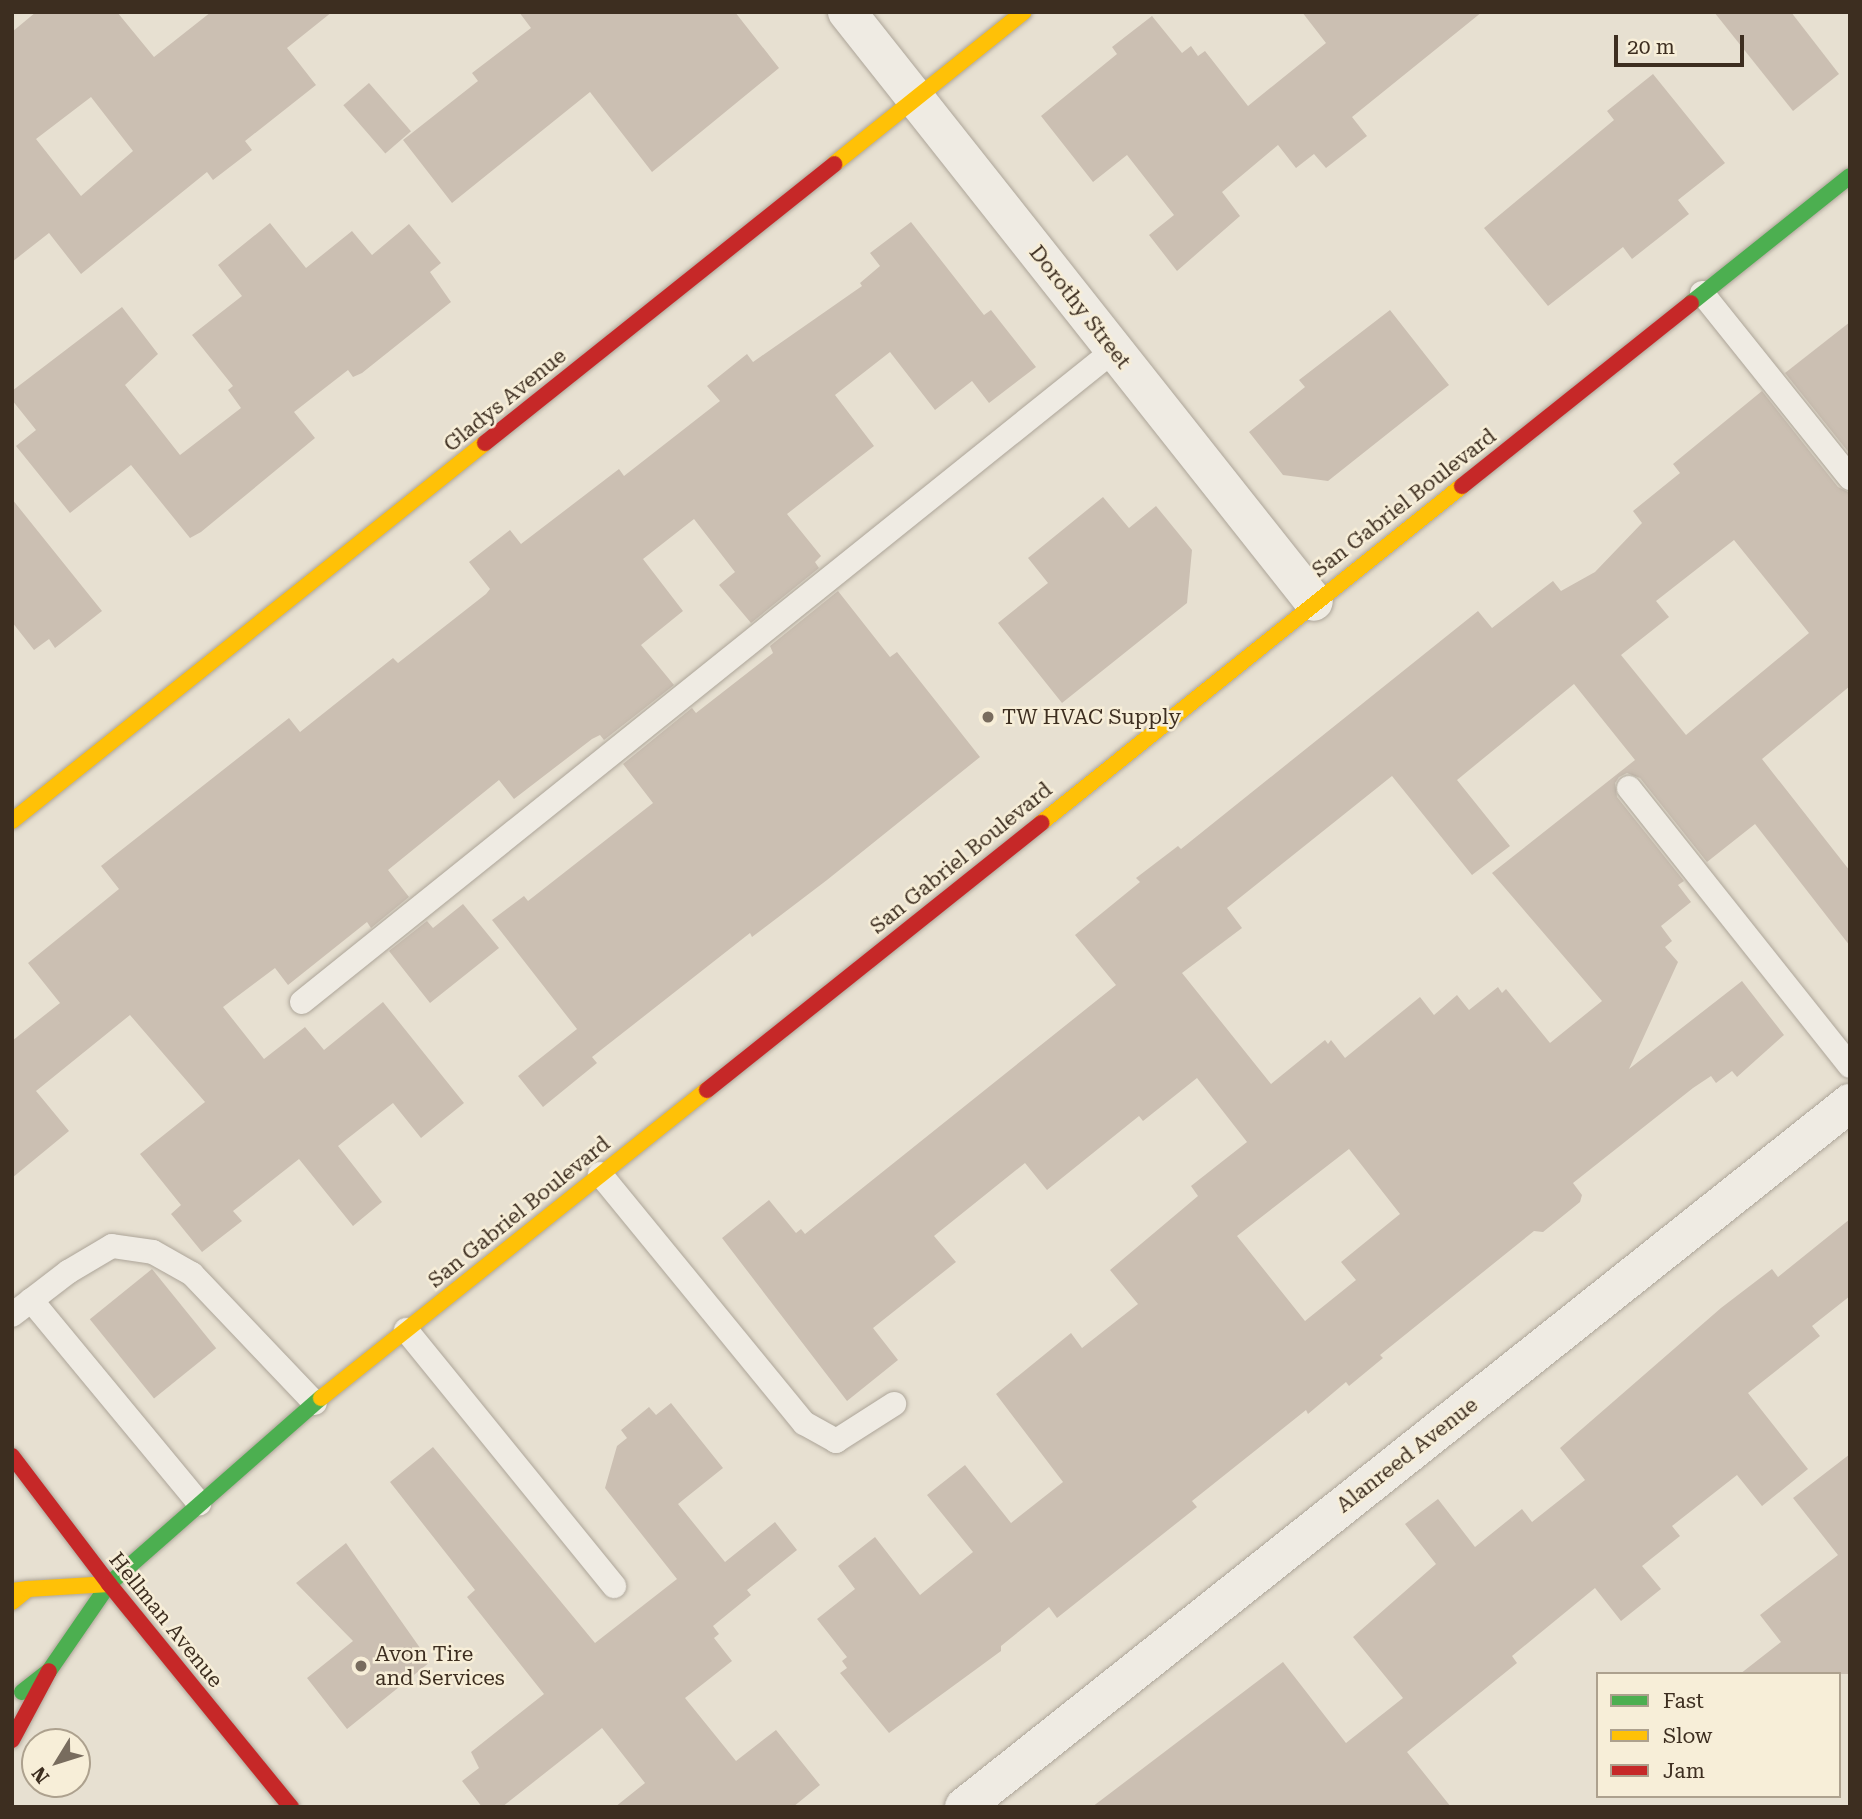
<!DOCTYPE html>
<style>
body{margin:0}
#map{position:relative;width:1862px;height:1819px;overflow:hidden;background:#e7e0d1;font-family:"Roboto Serif",serif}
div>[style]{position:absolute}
.building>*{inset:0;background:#cbbfb2;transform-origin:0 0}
.roads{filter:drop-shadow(0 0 2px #ada599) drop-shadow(0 0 2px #ada599)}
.lane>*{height:24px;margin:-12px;padding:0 12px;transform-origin:12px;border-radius:12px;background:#efebe3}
.street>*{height:38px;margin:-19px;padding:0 19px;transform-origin:19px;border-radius:19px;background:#efebe3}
.fast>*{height:16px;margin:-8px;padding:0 8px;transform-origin:8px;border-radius:8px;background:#4caf50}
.slow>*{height:16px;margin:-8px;padding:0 8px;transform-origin:8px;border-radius:8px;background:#ffc107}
.jam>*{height:16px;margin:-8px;padding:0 8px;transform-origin:8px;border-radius:8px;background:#c62828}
.dots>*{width:19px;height:19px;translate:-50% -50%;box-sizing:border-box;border:4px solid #f7eed8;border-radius:50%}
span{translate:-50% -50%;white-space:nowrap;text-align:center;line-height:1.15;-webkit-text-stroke:5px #f7eed8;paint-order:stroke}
.street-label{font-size:21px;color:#3d2e20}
.poi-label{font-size:21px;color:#3d2e20}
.left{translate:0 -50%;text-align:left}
.frame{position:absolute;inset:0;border:14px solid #3d2e20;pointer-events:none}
.legend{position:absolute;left:1596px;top:1672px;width:245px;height:126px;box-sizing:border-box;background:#f7eed8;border:2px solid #ada18e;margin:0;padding:9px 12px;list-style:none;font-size:21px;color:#3d2e20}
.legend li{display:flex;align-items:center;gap:14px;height:35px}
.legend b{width:35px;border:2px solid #ada18e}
.north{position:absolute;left:21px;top:1728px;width:70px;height:70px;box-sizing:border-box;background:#f7eed8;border:2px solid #ada18e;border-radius:50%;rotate:232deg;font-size:19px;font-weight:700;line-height:28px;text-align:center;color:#3d2e20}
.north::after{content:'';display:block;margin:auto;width:24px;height:32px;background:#786c5e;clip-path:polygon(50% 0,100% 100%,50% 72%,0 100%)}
.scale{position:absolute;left:1614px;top:35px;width:130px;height:32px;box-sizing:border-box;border:4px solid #3d2e20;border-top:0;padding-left:9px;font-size:21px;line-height:24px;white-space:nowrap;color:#3d2e20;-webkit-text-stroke:5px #f7eed8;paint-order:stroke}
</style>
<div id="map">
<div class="building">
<i style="clip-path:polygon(evenodd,36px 12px,117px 12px,154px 57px,211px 12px,332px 12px,287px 48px,316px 85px,245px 141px,252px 150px,213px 180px,207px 172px,81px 274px,49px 233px,12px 262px,12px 32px,36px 12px,91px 97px,133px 151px,81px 196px,36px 139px,91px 97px)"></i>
<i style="clip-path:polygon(519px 12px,735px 12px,779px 68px,652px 172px,590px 92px,452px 203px,403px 140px,478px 81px,472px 73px,531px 28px)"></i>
<i style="clip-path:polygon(1302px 12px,1482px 12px,1352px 117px,1367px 136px,1326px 168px,1314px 154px,1296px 168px,1278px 145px,1222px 192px,1240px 216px,1177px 271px,1149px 235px,1174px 215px,1127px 155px,1093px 182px,1041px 116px,1117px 54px,1112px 47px,1152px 16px,1182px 53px,1191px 46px,1198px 56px,1205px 51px,1248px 106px,1326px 43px)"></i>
<i style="clip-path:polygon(1714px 12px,1791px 12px,1839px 74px,1793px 111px)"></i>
<i style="clip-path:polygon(1653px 74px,1725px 163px,1678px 200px,1689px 214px,1632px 259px,1623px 247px,1548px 306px,1484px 228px,1614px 120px,1607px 111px)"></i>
<i style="left:369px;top:83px;width:64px;height:34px;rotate:49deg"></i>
<i style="clip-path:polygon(911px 222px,984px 315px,991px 310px,1036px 367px,989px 403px,972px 381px,935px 410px,890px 352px,835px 395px,874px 446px,787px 514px,821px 556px,815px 562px,819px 568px,751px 623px,719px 585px,735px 572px,694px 519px,643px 559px,683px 611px,641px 645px,674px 685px,604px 740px,600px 735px,592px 739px,514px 799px,499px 780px,388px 870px,409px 897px,371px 928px,367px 922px,288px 985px,275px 968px,223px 1007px,264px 1059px,305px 1027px,324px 1050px,383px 1002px,464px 1103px,421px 1138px,393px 1103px,338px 1146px,382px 1202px,353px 1226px,299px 1159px,233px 1211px,242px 1221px,202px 1252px,171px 1214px,181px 1205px,140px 1154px,205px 1102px,130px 1015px,36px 1091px,69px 1131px,12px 1178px,12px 1041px,60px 1003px,28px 963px,119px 889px,101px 866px,289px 718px,300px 732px,393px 658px,398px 663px,486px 594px,490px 589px,469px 562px,510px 530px,521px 544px,619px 469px,624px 476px,720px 401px,707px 386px,747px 354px,753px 362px,862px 286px,860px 283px,880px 266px,870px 253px)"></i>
<i style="clip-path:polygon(270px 223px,306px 268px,352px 231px,372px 255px,409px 224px,441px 263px,430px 272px,451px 302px,362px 373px,353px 377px,348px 370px,294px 412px,315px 438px,201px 532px,190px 538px,131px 465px,70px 513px,16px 446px,36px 430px,12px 400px,12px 391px,122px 307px,158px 354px,125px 385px,180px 455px,184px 452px,241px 408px,228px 390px,233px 386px,192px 335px,242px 296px,218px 265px)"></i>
<i style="clip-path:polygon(1390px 310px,1449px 385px,1328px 481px,1283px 475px,1249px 432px,1305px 387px,1299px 380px)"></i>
<i style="clip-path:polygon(1850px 322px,1850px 454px,1785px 373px)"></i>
<i style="clip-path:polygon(evenodd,1762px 391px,1838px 487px,1850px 493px,1850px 686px,1762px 759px,1850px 871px,1850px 946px,1755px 824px,1707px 862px,1640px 778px,1627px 773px,1619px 777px,1615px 783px,1617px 797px,1684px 881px,1678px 885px,1691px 902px,1661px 926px,1672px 941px,1665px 947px,1678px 962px,1629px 1069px,1742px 981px,1784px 1035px,1737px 1077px,1732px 1071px,1716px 1083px,1711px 1076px,1693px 1088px,1573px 1183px,1582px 1195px,1580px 1202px,1543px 1232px,1534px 1231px,1380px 1355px,1383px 1358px,1349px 1386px,1346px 1382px,1308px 1414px,1306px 1410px,1192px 1501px,1197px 1507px,1057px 1618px,1049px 1607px,1001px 1646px,1001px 1651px,889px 1733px,840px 1673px,847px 1668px,842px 1661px,847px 1657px,817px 1619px,855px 1589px,838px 1566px,875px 1537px,920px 1595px,973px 1552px,927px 1495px,965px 1465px,1011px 1523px,1063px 1482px,996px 1394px,1071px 1333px,1082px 1348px,1138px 1304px,1110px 1270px,1198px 1196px,1191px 1186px,1247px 1142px,1197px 1078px,1143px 1121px,1139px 1116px,1047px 1190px,1025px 1163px,934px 1236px,956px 1262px,873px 1328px,898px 1360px,847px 1401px,722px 1238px,769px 1200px,796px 1233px,801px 1229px,805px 1234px,1116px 985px,1075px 935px,1140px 882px,1136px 878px,1178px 846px,1181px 849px,1478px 611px,1492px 628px,1553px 581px,1561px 591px,1595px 572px,1642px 523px,1633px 511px,1680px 473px,1673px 464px,1762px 391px,1734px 540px,1809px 633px,1686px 735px,1621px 655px,1669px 617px,1656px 601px,1734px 540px,1762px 391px,1574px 684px,1635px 760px,1492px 873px,1602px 1001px,1550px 1043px,1506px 989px,1502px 993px,1498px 987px,1469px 1010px,1457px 995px,1434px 1015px,1420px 997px,1345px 1058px,1331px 1040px,1328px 1044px,1325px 1040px,1271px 1084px,1182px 973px,1242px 928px,1227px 908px,1392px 776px,1472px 875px,1510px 846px,1457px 780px,1574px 684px,1762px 391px,1349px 1149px,1400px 1214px,1341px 1262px,1356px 1280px,1305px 1321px,1237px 1236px,1349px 1149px)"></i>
<i style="clip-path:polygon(1103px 497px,1129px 528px,1156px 506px,1192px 550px,1187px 603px,1062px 703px,998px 623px,1048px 583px,1028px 558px)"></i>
<i style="clip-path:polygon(12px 499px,102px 611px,55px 648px,49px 639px,34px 650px,12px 622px)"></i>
<i style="clip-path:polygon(838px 591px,890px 657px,897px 652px,980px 757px,827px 880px,752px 937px,750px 933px,629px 1028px,592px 1057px,597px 1063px,543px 1107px,518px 1076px,577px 1029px,492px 920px,524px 896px,528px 901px,653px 803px,623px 764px,692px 708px,696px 713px,773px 653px,770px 646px)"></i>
<i style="clip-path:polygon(463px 904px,499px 948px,430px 1003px,389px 951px,427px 921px,433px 928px)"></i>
<i style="clip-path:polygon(1850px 1219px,1850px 1296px,1812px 1326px,1820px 1336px,1748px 1393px,1808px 1469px,1762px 1506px,1737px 1475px,1672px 1526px,1680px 1536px,1642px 1566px,1661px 1589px,1621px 1621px,1595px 1588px,1512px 1656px,1517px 1663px,1407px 1752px,1451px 1807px,1092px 1807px,1283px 1662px,1346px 1743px,1403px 1698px,1353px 1637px,1436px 1564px,1405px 1524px,1438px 1499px,1475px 1547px,1522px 1509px,1532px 1522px,1585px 1480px,1560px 1448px,1721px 1308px,1772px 1269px,1778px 1277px)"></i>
<i style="left:152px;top:1269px;width:102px;height:80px;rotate:51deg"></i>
<i style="clip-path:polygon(671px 1403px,723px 1468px,678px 1504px,725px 1562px,775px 1522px,797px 1550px,747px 1590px,751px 1595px,713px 1626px,719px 1634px,714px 1638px,732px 1661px,685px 1698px,736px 1761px,776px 1730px,820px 1785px,793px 1807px,615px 1807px,645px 1783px,602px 1728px,502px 1807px,482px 1807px,462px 1781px,479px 1768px,471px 1752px,544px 1694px,467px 1597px,475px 1590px,390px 1482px,433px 1447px,595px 1643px,677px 1579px,605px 1488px,617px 1446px,627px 1438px,621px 1430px,649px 1407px,656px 1415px)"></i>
<i style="clip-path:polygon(1850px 1454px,1850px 1674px,1740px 1674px,1781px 1642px,1760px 1615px,1838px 1555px,1793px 1498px)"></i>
<i style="clip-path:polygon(346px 1543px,430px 1662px,347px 1729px,307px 1678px,353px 1641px,296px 1583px)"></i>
</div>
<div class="roads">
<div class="lane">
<i style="left:1702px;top:293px;width:237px;rotate:51.3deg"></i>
<i style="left:1629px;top:788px;width:355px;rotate:51.5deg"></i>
<i style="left:302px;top:1002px;width:1041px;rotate:-38.76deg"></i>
<i style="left:600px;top:1174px;width:322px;rotate:50.7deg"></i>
<i style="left:804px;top:1423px;width:37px;rotate:29deg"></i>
<i style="left:836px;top:1441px;width:69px;rotate:-32.5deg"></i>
<i style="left:31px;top:1300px;width:264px;rotate:50.4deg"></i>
<i style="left:12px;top:1315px;width:71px;rotate:-37.5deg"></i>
<i style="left:68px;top:1272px;width:51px;rotate:-30.6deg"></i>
<i style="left:112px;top:1246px;width:41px;rotate:8.3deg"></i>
<i style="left:153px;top:1252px;width:45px;rotate:29.4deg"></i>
<i style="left:192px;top:1274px;width:178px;rotate:46.4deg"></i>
<i style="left:406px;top:1330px;width:330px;rotate:50.9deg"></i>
</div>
<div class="street">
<i style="left:847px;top:12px;width:752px;rotate:51.64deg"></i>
<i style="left:964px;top:1807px;width:1132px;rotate:-38.47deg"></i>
</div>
<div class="fast">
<i style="left:1691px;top:303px;width:203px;rotate:-38.6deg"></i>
<i style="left:22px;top:1692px;width:34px;rotate:-38deg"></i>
<i style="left:49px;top:1671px;width:106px;rotate:-55.4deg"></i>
<i style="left:109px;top:1584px;width:282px;rotate:-41.3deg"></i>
</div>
<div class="slow">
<i style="left:834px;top:164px;width:243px;rotate:-38.7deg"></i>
<i style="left:12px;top:821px;width:605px;rotate:-38.63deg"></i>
<i style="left:1041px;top:823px;width:539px;rotate:-38.68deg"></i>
<i style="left:321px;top:1398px;width:494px;rotate:-38.6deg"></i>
<i style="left:12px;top:1591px;width:16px;rotate:-7deg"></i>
<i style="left:12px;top:1602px;width:21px;rotate:-39deg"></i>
<i style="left:28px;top:1589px;width:81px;rotate:-3.5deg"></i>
</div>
<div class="jam">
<i style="left:485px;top:443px;width:447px;rotate:-38.6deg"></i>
<i style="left:1462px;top:486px;width:293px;rotate:-38.6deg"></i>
<i style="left:707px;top:1090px;width:428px;rotate:-38.6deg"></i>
<i style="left:12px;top:1456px;width:161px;rotate:52.8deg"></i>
<i style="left:109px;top:1584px;width:288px;rotate:50.8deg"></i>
<i style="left:12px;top:1740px;width:78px;rotate:-61.8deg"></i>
</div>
</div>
<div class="dots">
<i style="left:988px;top:717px;background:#786c5e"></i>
<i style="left:361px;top:1666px;background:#786c5e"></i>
</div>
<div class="street-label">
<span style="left:1080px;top:307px;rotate:52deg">Dorothy Street</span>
<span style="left:505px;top:400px;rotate:-39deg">Gladys Avenue</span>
<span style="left:1404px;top:503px;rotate:-38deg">San Gabriel Boulevard</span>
<span style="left:961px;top:858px;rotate:-39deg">San Gabriel Boulevard</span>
<span style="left:519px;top:1212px;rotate:-39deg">San Gabriel Boulevard</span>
<span style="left:1407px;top:1455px;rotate:-38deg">Alanreed Avenue</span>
<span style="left:166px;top:1620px;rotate:51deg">Hellman Avenue</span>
</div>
<div class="poi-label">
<span class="left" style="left:1002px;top:717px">TW HVAC Supply</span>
<span class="left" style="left:375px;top:1666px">Avon Tire<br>and Services</span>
</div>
<div class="frame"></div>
<ul class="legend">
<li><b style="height:9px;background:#4caf50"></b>Fast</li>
<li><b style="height:9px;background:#ffc107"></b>Slow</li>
<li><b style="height:9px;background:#c62828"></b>Jam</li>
</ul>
<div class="north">N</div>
<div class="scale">20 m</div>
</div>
